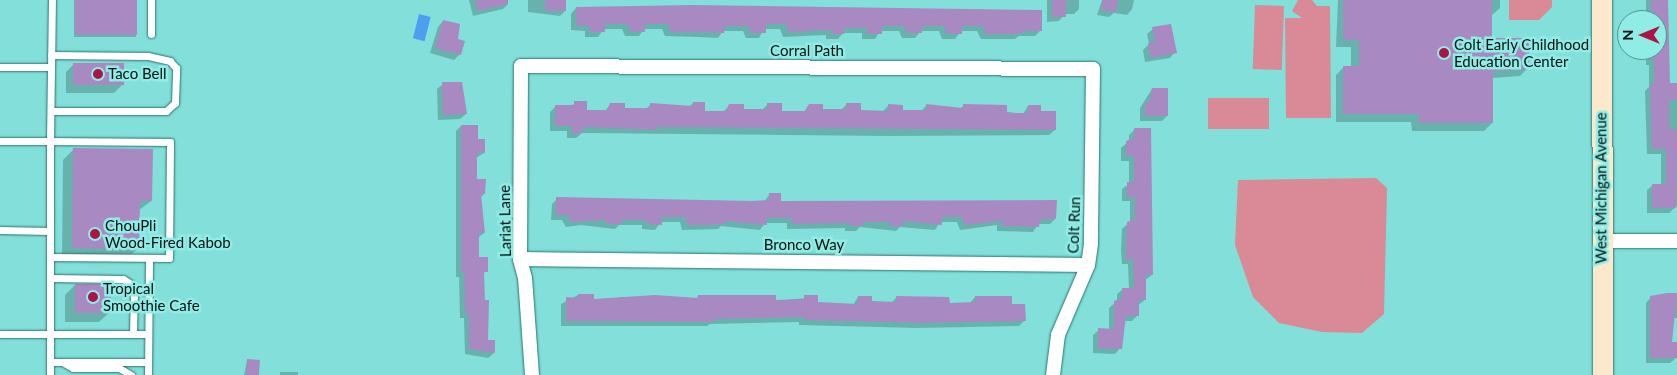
<!DOCTYPE html>
<style>
body{margin:0}
#map{position:relative;width:1677px;height:375px;overflow:hidden;background:#82dfd9;font-family:Lato,sans-serif}
div>[style]{position:absolute}
.green>*{inset:0;background:#d98a96;transform-origin:0 0}
.water>*{inset:0;background:#4e9fef;transform-origin:0 0}
.shadow>*{inset:0;background:#0003;transform-origin:0 0}
.building>*{inset:0;background:#a989c2;transform-origin:0 0}
.roads{filter:drop-shadow(0 0 1px #2b7470) drop-shadow(0 0 1px #2b7470)}
.lane>*{height:7px;margin:-3.5px;padding:0 3.5px;transform-origin:3.5px;border-radius:3.5px;background:#fff}
.street>*{height:14px;margin:-7px;padding:0 7px;transform-origin:7px;border-radius:7px;background:#fff}
.secondary>*{height:20px;margin:-10px;padding:0 10px;transform-origin:10px;border-radius:10px;background:#fee8cd}
.dots>*{width:14px;height:14px;translate:-50% -50%;box-sizing:border-box;border:2px solid #8fede6;border-radius:50%}
span{translate:-50% -50%;white-space:nowrap;text-align:center;line-height:1.15;-webkit-text-stroke:5px #8fede6;paint-order:stroke}
.poi-label{font-size:15px;color:#000f0e}
.left{translate:0 -50%;text-align:left}
.street-label{font-size:15px;color:#000f0e}
.north{position:absolute;left:1617px;top:10px;width:50px;height:50px;box-sizing:border-box;background:#8fede6;border:1px solid #569490;border-radius:50%;rotate:270deg;font-size:14px;font-weight:700;line-height:20px;text-align:center;color:#000f0e}
.north::after{content:'';display:block;margin:auto;width:18px;height:22px;background:#aa1545;clip-path:polygon(50% 0,100% 100%,50% 72%,0 100%)}
</style>
<div id="map">
<div class="green">
<i style="clip-path:polygon(1298px 0,1312px 0,1317px 6px,1330px 6px,1331px 118px,1286px 118px,1285px 18px,1302px 18px,1292px 11px)"></i>
<i style="clip-path:polygon(1509px 0,1552px 0,1552px 7px,1539px 20px,1509px 20px)"></i>
<i style="left:1255px;top:5px;width:29px;height:64px;rotate:2deg"></i>
<i style="left:1208px;top:98px;width:61px;height:31px"></i>
<i style="clip-path:polygon(1376px 178px,1387px 188px,1384px 314px,1362px 333px,1322px 332px,1279px 323px,1253px 297px,1235px 245px,1238px 180px)"></i>
</div>
<div class="water">
<i style="left:419px;top:14px;width:12px;height:25px;rotate:14deg"></i>
</div>
<div class="shadow">
<i style="left:74px;top:0;width:62px;height:37px"></i>
<i style="clip-path:polygon(469px 0,507px 0,508px 4px,503px 9px,473px 16px)"></i>
<i style="clip-path:polygon(528px 0,565px 0,565px 11px,560px 16px,528px 12px)"></i>
<i style="clip-path:polygon(1047px 0,1079px 0,1079px 9px,1074px 14px,1065px 14px,1059px 21px,1047px 22px)"></i>
<i style="clip-path:polygon(1102px 0,1134px 0,1132px 9px,1127px 15px,1114px 13px,1109px 17px,1097px 15px)"></i>
<i style="clip-path:polygon(1338px 0,1500px 0,1500px 8px,1491px 16px,1491px 39px,1528px 68px,1520px 76px,1492px 78px,1492px 123px,1484px 131px,1412px 131px,1411px 122px,1336px 122px,1336px 75px,1344px 67px,1351px 67px,1351px 47px,1336px 47px)"></i>
<i style="clip-path:polygon(1646px 0,1667px 0,1669px 84px,1677px 84px,1677px 206px,1669px 213px,1647px 213px,1647px 190px,1653px 185px,1661px 185px,1661px 154px,1647px 154px,1645px 91px,1649px 87px,1649px 65px,1646px 65px,1646px 50px,1657px 50px,1657px 20px,1646px 20px)"></i>
<i style="clip-path:polygon(576px 8px,1040px 12px,1041px 30px,1035px 36px,1019px 36px,1015px 39px,981px 39px,977px 31px,961px 31px,955px 39px,942px 39px,939px 31px,921px 31px,915px 38px,902px 38px,899px 31px,880px 31px,875px 39px,862px 39px,862px 33px,843px 33px,838px 39px,826px 39px,826px 35px,783px 37px,780px 29px,764px 29px,759px 38px,746px 38px,743px 31px,723px 31px,718px 38px,698px 37px,665px 36px,662px 29px,644px 29px,639px 36px,625px 36px,622px 29px,604px 29px,598px 37px,585px 37px,585px 31px,571px 30px,571px 14px)"></i>
<i style="clip-path:polygon(443px 21px,456px 40px,459px 55px,454px 60px,430px 53px,438px 27px)"></i>
<i style="clip-path:polygon(1153px 29px,1175px 52px,1170px 58px,1145px 62px,1143px 50px,1149px 44px,1147px 34px)"></i>
<i style="clip-path:polygon(74px 64px,122px 85px,114px 93px,66px 93px,66px 72px)"></i>
<i style="clip-path:polygon(443px 84px,466px 114px,460px 119px,438px 120px,437px 89px)"></i>
<i style="clip-path:polygon(1152px 89px,1167px 116px,1162px 121px,1140px 121px,1140px 108px)"></i>
<i style="clip-path:polygon(586px 103px,586px 111px,605px 111px,611px 104px,624px 109px,646px 109px,651px 104px,689px 107px,693px 103px,704px 112px,723px 112px,730px 105px,743px 110px,762px 110px,768px 104px,781px 112px,803px 113px,809px 105px,822px 110px,841px 110px,847px 104px,860px 112px,883px 111px,888px 106px,902px 111px,921px 111px,927px 105px,960px 109px,963px 106px,1023px 114px,1028px 106px,1040px 112px,1055px 130px,1049px 135px,888px 136px,582px 133px,576px 138px,567px 138px,567px 131px,550px 131px,550px 112px,555px 107px)"></i>
<i style="clip-path:polygon(461px 126px,477px 140px,484px 153px,476px 158px,475px 180px,484px 194px,480px 198px,484px 233px,478px 238px,477px 258px,486px 271px,483px 274px,486px 341px,494px 353px,488px 358px,465px 354px,464px 318px,460px 318px,459px 277px,456px 277px,456px 131px)"></i>
<i style="clip-path:polygon(1135px 129px,1152px 275px,1145px 280px,1145px 300px,1138px 305px,1138px 315px,1132px 321px,1124px 321px,1120px 348px,1115px 354px,1093px 353px,1093px 335px,1099px 330px,1109px 330px,1109px 308px,1117px 301px,1117px 294px,1123px 289px,1129px 289px,1128px 264px,1122px 264px,1121px 250px,1122px 229px,1130px 222px,1130px 201px,1122px 201px,1122px 189px,1129px 184px,1129px 161px,1121px 161px,1121px 148px,1129px 141px,1129px 135px)"></i>
<i style="clip-path:polygon(74px 149px,151px 201px,138px 211px,138px 248px,127px 259px,62px 258px,63px 160px)"></i>
<i style="clip-path:polygon(769px 195px,780px 202px,1055px 219px,1050px 224px,1038px 224px,1033px 232px,997px 231px,997px 225px,960px 230px,957px 222px,940px 222px,935px 230px,900px 227px,896px 231px,860px 227px,856px 231px,845px 231px,845px 228px,787px 229px,787px 223px,765px 223px,760px 230px,721px 226px,718px 229px,682px 230px,680px 222px,661px 222px,655px 230px,642px 229px,642px 225px,619px 225px,615px 229px,581px 225px,566px 227px,562px 220px,551px 220px,552px 204px,557px 199px,764px 202px)"></i>
<i style="clip-path:polygon(75px 285px,110px 312px,99px 322px,65px 322px,65px 295px)"></i>
<i style="clip-path:polygon(578px 295px,593px 301px,617px 301px,620px 297px,695px 300px,698px 296px,775px 301px,817px 297px,817px 303px,853px 305px,858px 297px,871px 303px,891px 303px,897px 297px,948px 304px,970px 303px,975px 297px,1011px 305px,1024px 321px,1019px 326px,917px 328px,799px 325px,799px 322px,710px 324px,707px 326px,561px 326px,561px 304px)"></i>
<i style="clip-path:polygon(1677px 295px,1677px 318px,1671px 318px,1670px 343px,1676px 358px,1670px 363px,1646px 363px,1646px 303px,1651px 297px)"></i>
<i style="clip-path:polygon(247px 361px,259px 375px,244px 375px)"></i>
<i style="left:280px;top:372px;width:18px;height:4px"></i>
</div>
<div class="building">
<i style="left:75px;top:0;width:62px;height:35px"></i>
<i style="clip-path:polygon(475px 0,508px 0,508px 4px,478px 11px)"></i>
<i style="left:545px;top:0;width:21px;height:11px"></i>
<i style="left:1052px;top:0;width:14px;height:17px"></i>
<i style="clip-path:polygon(1103px 0,1118px 0,1116px 12px,1101px 10px)"></i>
<i style="clip-path:polygon(1343px 0,1492px 0,1492px 38px,1529px 38px,1529px 69px,1493px 71px,1493px 123px,1419px 123px,1419px 114px,1343px 114px,1343px 66px,1359px 66px,1359px 40px,1343px 40px)"></i>
<i style="clip-path:polygon(1651px 0,1668px 0,1670px 83px,1677px 83px,1677px 100px,1669px 100px,1669px 129px,1677px 129px,1676px 208px,1652px 208px,1652px 184px,1666px 184px,1666px 149px,1652px 149px,1650px 84px,1654px 84px,1654px 60px,1651px 60px,1651px 50px,1657px 50px,1657px 20px,1651px 20px)"></i>
<i style="clip-path:polygon(693px 5px,1042px 10px,1042px 31px,1022px 31px,1022px 34px,986px 34px,983px 26px,962px 26px,962px 34px,947px 34px,944px 26px,922px 26px,922px 33px,907px 33px,904px 26px,882px 26px,882px 34px,867px 34px,867px 28px,844px 28px,844px 34px,831px 34px,831px 30px,789px 32px,786px 24px,766px 24px,766px 33px,751px 33px,748px 26px,725px 26px,724px 33px,705px 32px,671px 32px,668px 24px,645px 24px,645px 32px,630px 31px,627px 24px,605px 24px,605px 32px,590px 32px,590px 26px,576px 25px,576px 7px)"></i>
<i style="clip-path:polygon(443px 20px,460px 24px,458px 39px,465px 41px,461px 55px,435px 48px)"></i>
<i style="clip-path:polygon(1171px 24px,1177px 53px,1151px 58px,1148px 43px,1155px 42px,1152px 27px)"></i>
<i style="left:73px;top:63px;width:51px;height:22px"></i>
<i style="clip-path:polygon(442px 82px,462px 82px,467px 114px,443px 115px)"></i>
<i style="clip-path:polygon(1152px 88px,1168px 88px,1168px 116px,1145px 116px,1145px 102px,1149px 102px)"></i>
<i style="clip-path:polygon(574px 101px,587px 101px,587px 110px,607px 110px,610px 103px,625px 103px,625px 108px,650px 108px,650px 103px,693px 106px,693px 102px,705px 102px,705px 111px,726px 111px,729px 104px,744px 104px,744px 109px,767px 109px,767px 103px,782px 103px,782px 111px,805px 111px,809px 104px,823px 104px,823px 109px,846px 109px,846px 103px,861px 103px,861px 110px,888px 111px,888px 104px,903px 105px,903px 110px,926px 110px,926px 104px,963px 108px,963px 104px,1007px 105px,1007px 113px,1028px 113px,1028px 105px,1041px 105px,1041px 111px,1056px 111px,1056px 130px,657px 127px,657px 130px,583px 127px,583px 133px,572px 134px,572px 126px,555px 126px,555px 105px,574px 105px)"></i>
<i style="clip-path:polygon(461px 125px,478px 125px,478px 139px,485px 139px,485px 153px,477px 153px,477px 179px,486px 179px,485px 194px,481px 194px,485px 233px,479px 233px,479px 257px,488px 257px,488px 272px,484px 272px,485px 300px,489px 300px,488px 340px,495px 340px,495px 353px,469px 349px,469px 313px,465px 313px,464px 272px,461px 272px)"></i>
<i style="clip-path:polygon(1134px 128px,1151px 128px,1153px 275px,1146px 275px,1146px 300px,1139px 300px,1139px 316px,1126px 316px,1122px 349px,1098px 348px,1098px 328px,1114px 329px,1114px 301px,1122px 298px,1122px 288px,1134px 288px,1133px 259px,1126px 260px,1126px 244px,1127px 222px,1135px 219px,1135px 197px,1127px 197px,1127px 182px,1134px 182px,1134px 156px,1126px 156px,1126px 141px,1134px 138px)"></i>
<i style="clip-path:polygon(73px 148px,153px 149px,152px 201px,140px 201px,139px 249px,72px 248px)"></i>
<i style="clip-path:polygon(769px 193px,781px 193px,781px 201px,1057px 200px,1056px 219px,1040px 219px,1039px 227px,1002px 226px,1002px 221px,965px 225px,962px 217px,942px 217px,942px 225px,903px 221px,903px 226px,890px 226px,890px 222px,863px 222px,863px 226px,850px 226px,850px 223px,792px 224px,792px 218px,766px 218px,767px 225px,725px 221px,725px 224px,703px 225px,688px 225px,685px 217px,662px 217px,662px 225px,647px 224px,647px 220px,622px 220px,622px 224px,606px 224px,606px 220px,571px 222px,568px 215px,556px 215px,556px 197px,752px 201px,769px 200px)"></i>
<i style="left:75px;top:284px;width:36px;height:29px"></i>
<i style="clip-path:polygon(1667px 293px,1677px 293px,1672px 342px,1677px 342px,1677px 358px,1650px 358px,1650px 296px)"></i>
<i style="clip-path:polygon(578px 294px,594px 294px,594px 299px,655px 295px,698px 298px,698px 295px,776px 295px,776px 300px,804px 299px,804px 295px,818px 295px,818px 302px,857px 304px,858px 296px,872px 296px,872px 301px,896px 302px,896px 296px,949px 297px,950px 303px,975px 302px,975px 296px,1012px 296px,1012px 304px,1025px 304px,1026px 321px,923px 323px,804px 320px,804px 317px,714px 319px,714px 322px,566px 321px,566px 297px,578px 298px)"></i>
<i style="left:247px;top:359px;width:13px;height:16px;rotate:4deg"></i>
</div>
<div class="roads">
<div class="lane">
<i style="left:151px;top:34px;width:34px;rotate:-90deg"></i>
<i style="left:0;top:67px;width:51px"></i>
<i style="left:51px;top:111px;width:115px"></i>
<i style="left:166px;top:111px;width:12px;rotate:-42deg"></i>
<i style="left:175px;top:103px;width:35px;rotate:-88deg"></i>
<i style="left:176px;top:68px;width:9px;rotate:-131deg"></i>
<i style="left:170px;top:61px;width:23px;rotate:-167deg"></i>
<i style="left:148px;top:56px;width:97px;rotate:-179.4deg"></i>
<i style="left:0;top:141px;width:50px"></i>
<i style="left:50px;top:141px;width:90px;rotate:90deg"></i>
<i style="left:50px;top:231px;width:50px;rotate:-178.9deg"></i>
<i style="left:50px;top:231px;width:26px;rotate:90deg"></i>
<i style="left:50px;top:257px;width:119px;rotate:0.5deg"></i>
<i style="left:169px;top:258px;width:116px;rotate:-89.5deg"></i>
<i style="left:170px;top:142px;width:120px;rotate:-179.5deg"></i>
<i style="left:50px;top:141px;width:141px;rotate:-89.2deg"></i>
<i style="left:50px;top:257px;width:118px;rotate:90deg"></i>
<i style="left:50px;top:278px;width:73px;rotate:0.8deg"></i>
<i style="left:123px;top:279px;width:9px;rotate:32deg"></i>
<i style="left:131px;top:284px;width:9px;rotate:69deg"></i>
<i style="left:134px;top:292px;width:42px;rotate:91.4deg"></i>
<i style="left:0;top:334px;width:148px"></i>
<i style="left:50px;top:362px;width:98px"></i>
<i style="left:64px;top:363px;width:10px;rotate:29deg"></i>
<i style="left:73px;top:368px;width:46px"></i>
<i style="left:119px;top:368px;width:14px;rotate:30deg"></i>
<i style="left:148px;top:375px;width:117px;rotate:-89.5deg"></i>
</div>
<div class="street">
<i style="left:1601px;top:241px;width:76px"></i>
<i style="left:520px;top:259px;width:568px;rotate:0.61deg"></i>
<i style="left:532px;top:375px;width:97px;rotate:-94.1deg"></i>
<i style="left:525px;top:278px;width:20px;rotate:-105deg"></i>
<i style="left:520px;top:259px;width:193px;rotate:-89.7deg"></i>
<i style="left:521px;top:66px;width:572px;rotate:0.3deg"></i>
<i style="left:1093px;top:69px;width:175px;rotate:90.7deg"></i>
<i style="left:1091px;top:244px;width:21px;rotate:98deg"></i>
<i style="left:1088px;top:265px;width:76px;rotate:113.2deg"></i>
<i style="left:1058px;top:335px;width:40px;rotate:97.1deg"></i>
</div>
<div class="secondary">
<i style="left:1602px;top:0;width:375px;rotate:89.8deg"></i>
</div>
</div>
<div class="dots">
<i style="left:1444px;top:53px;background:#aa1545"></i>
<i style="left:98px;top:74px;background:#aa1545"></i>
<i style="left:95px;top:234px;background:#aa1545"></i>
<i style="left:93px;top:297px;background:#aa1545"></i>
</div>
<div class="poi-label">
<span class="left" style="left:1454px;top:53px">Colt Early Childhood<br>Education Center</span>
<span class="left" style="left:108px;top:74px">Taco Bell</span>
<span class="left" style="left:105px;top:234px">ChouPli<br>Wood-Fired Kabob</span>
<span class="left" style="left:103px;top:297px">Tropical<br>Smoothie Cafe</span>
</div>
<div class="street-label">
<span style="left:807px;top:51px">Corral Path</span>
<span style="left:1601px;top:188px;rotate:-90deg">West Michigan Avenue</span>
<span style="left:505px;top:221px;rotate:-91deg">Lariat Lane</span>
<span style="left:1074px;top:225px;rotate:-88deg">Colt Run</span>
<span style="left:804px;top:245px">Bronco Way</span>
</div>
<div class="north">N</div>
</div>
